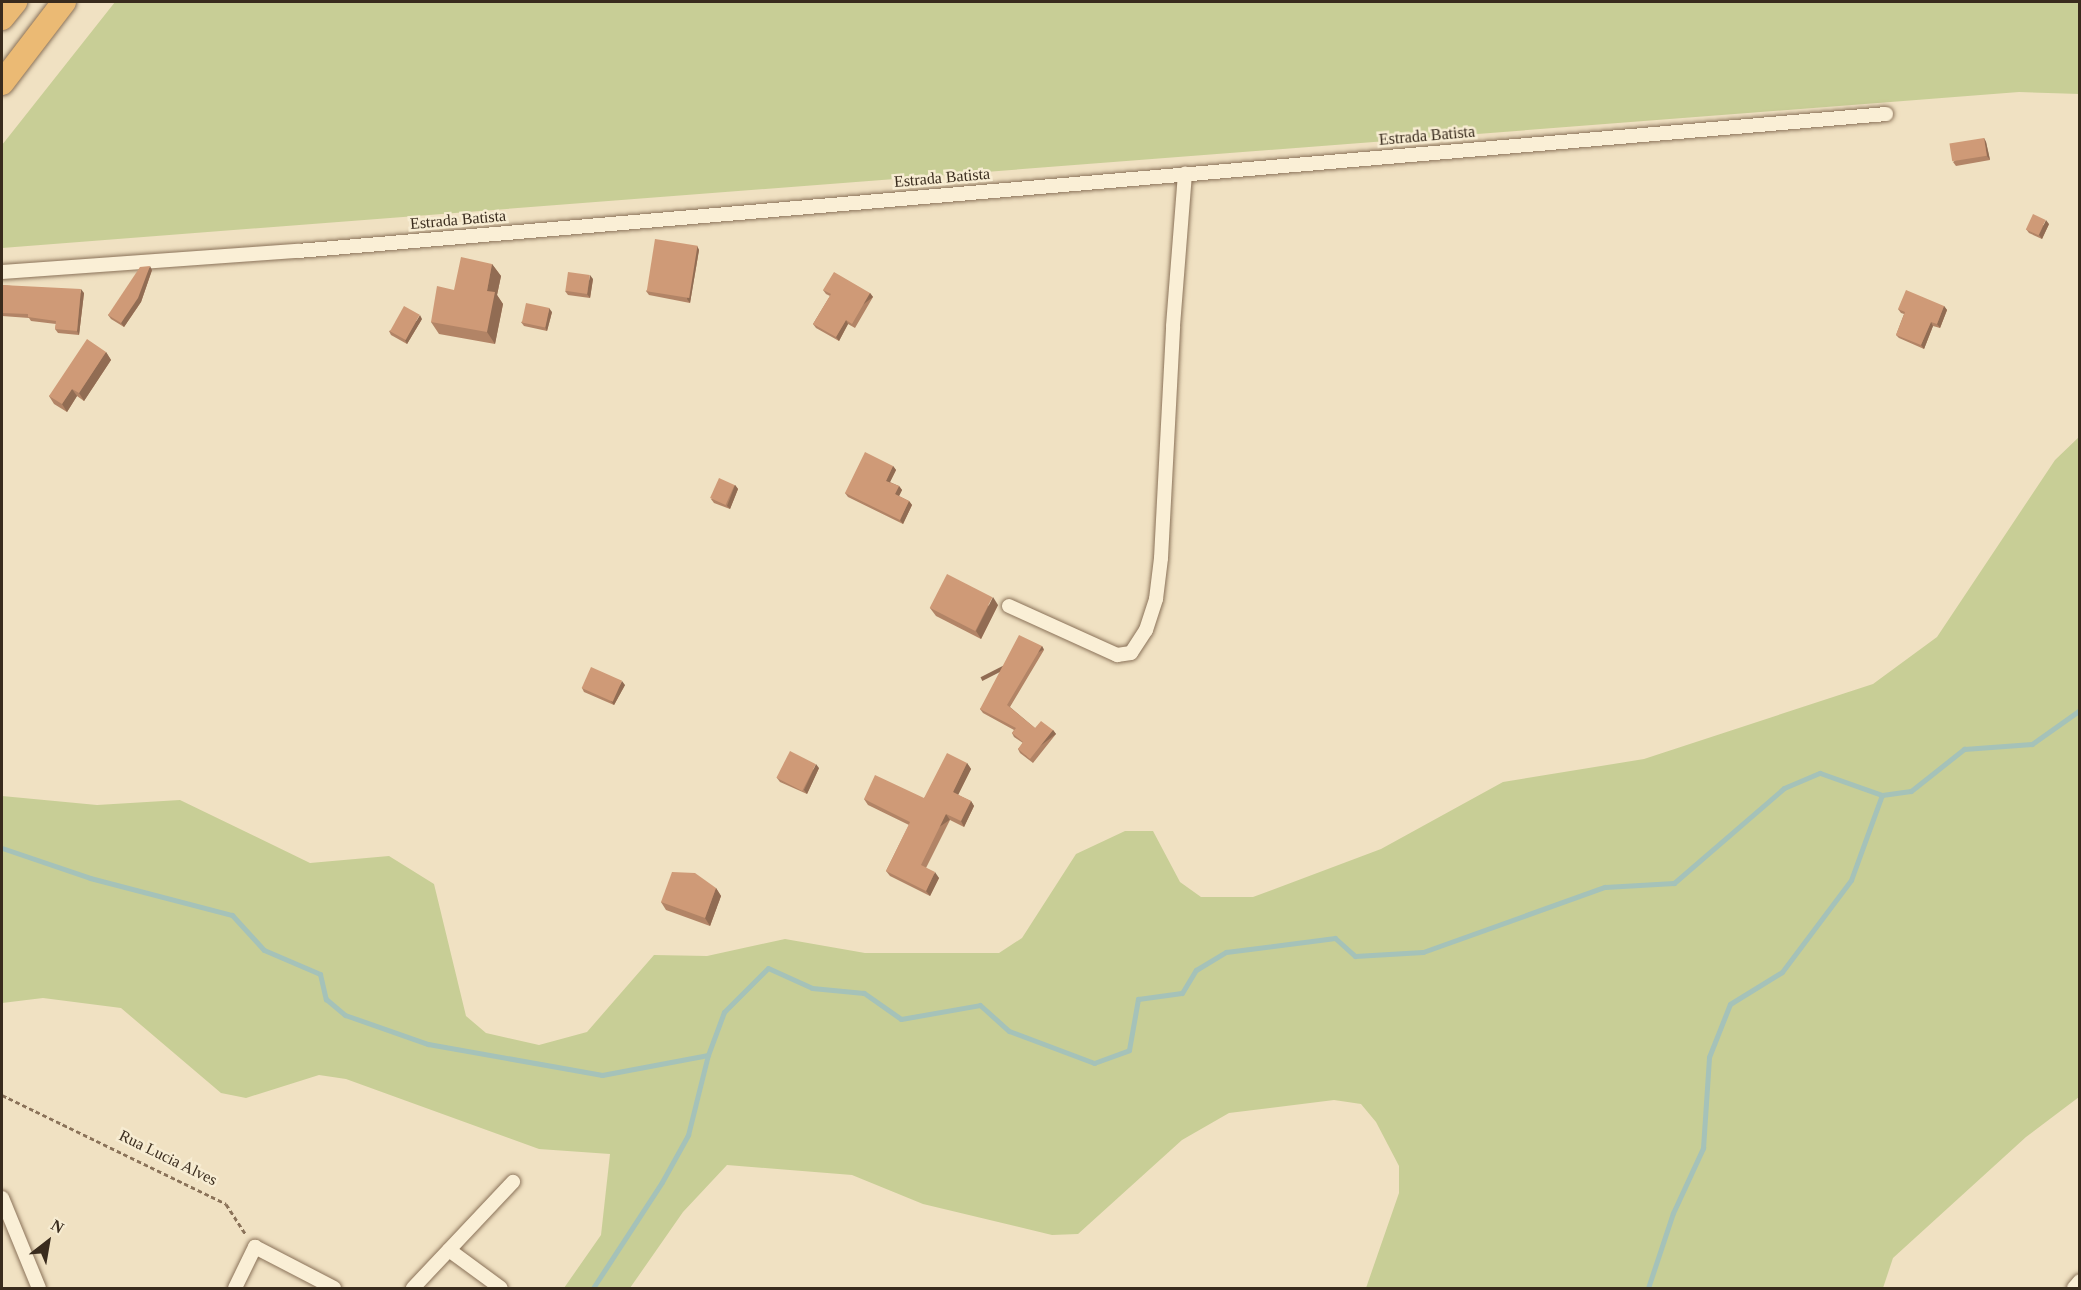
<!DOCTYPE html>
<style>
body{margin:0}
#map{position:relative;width:2081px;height:1290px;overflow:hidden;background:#f0e1c2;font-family:"Times New Roman",serif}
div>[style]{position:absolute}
.green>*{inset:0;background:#c8ce96}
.stream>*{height:5px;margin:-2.5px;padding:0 2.5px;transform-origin:2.5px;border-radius:2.5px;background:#a5c2b9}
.path>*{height:3px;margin-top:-1.5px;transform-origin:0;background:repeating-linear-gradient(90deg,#8a7259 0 4.5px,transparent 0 7.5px)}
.roads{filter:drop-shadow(0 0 2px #8a7259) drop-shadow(0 0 2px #8a7259)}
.minor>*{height:14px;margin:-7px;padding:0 7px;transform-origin:7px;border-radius:7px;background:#faefd6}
.trunk>*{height:24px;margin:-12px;padding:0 12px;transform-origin:12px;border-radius:12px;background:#ebba74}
.wall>*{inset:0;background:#b28466}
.shaded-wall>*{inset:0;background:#916c53;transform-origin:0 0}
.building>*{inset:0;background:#cf9a77;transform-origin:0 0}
span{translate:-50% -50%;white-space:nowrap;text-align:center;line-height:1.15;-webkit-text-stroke:5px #f7ecd2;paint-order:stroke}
.street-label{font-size:16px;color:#392b1d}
.frame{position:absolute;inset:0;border:3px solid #392b1d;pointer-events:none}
.north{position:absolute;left:18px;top:1212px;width:60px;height:60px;-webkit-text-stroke:4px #f7ecd2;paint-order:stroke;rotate:31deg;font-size:16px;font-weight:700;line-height:24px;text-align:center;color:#392b1d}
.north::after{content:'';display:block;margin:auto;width:21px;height:27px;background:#392b1d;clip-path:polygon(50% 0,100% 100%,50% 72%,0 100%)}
</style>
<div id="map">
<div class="green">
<i style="clip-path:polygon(115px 2px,2079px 2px,2080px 94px,2019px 92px,2px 248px,2px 145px)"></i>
<i style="clip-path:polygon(2079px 437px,2079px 1097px,2026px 1137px,1893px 1258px,1883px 1288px,1366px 1288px,1399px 1193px,1399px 1166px,1376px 1122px,1361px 1104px,1334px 1100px,1229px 1113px,1182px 1140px,1078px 1234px,1052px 1235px,923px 1204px,852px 1175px,727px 1165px,683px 1212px,630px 1288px,564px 1288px,601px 1235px,610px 1154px,539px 1149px,346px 1079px,319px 1075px,246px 1098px,221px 1093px,121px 1008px,43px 998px,2px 1003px,2px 796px,97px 805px,180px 800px,310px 863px,389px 856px,434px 884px,466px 1016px,486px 1033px,539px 1045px,587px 1032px,654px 955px,707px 956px,785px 939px,865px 953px,999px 953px,1022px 938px,1076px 854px,1125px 831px,1153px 831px,1180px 882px,1201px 897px,1253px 897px,1381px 849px,1503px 782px,1644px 759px,1873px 684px,1937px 637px,2055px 460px)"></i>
</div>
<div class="stream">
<i style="left:2px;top:848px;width:93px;rotate:18.8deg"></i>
<i style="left:90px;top:878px;width:147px;rotate:14.6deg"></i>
<i style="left:232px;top:915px;width:47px;rotate:47.6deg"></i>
<i style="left:264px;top:950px;width:61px;rotate:23.2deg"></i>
<i style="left:320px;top:974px;width:26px;rotate:77deg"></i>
<i style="left:326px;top:999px;width:25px;rotate:40deg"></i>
<i style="left:345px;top:1015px;width:88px;rotate:19.3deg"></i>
<i style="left:428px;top:1044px;width:177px;rotate:10.1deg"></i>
<i style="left:602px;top:1075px;width:108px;rotate:-10.7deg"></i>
<i style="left:708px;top:1055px;width:46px;rotate:-69.6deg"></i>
<i style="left:724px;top:1012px;width:62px;rotate:-45deg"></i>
<i style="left:768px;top:968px;width:48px;rotate:24.4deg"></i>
<i style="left:812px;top:988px;width:52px;rotate:5.5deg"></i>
<i style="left:864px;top:993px;width:45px;rotate:35.1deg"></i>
<i style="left:901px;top:1019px;width:80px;rotate:-10deg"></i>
<i style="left:980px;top:1005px;width:39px;rotate:42deg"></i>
<i style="left:1009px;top:1031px;width:91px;rotate:20.6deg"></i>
<i style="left:1094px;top:1063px;width:37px;rotate:-20deg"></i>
<i style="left:1129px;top:1050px;width:52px;rotate:-80deg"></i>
<i style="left:1138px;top:999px;width:44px;rotate:-7.8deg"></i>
<i style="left:1182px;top:993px;width:27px;rotate:-59deg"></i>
<i style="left:1196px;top:970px;width:35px;rotate:-31deg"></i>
<i style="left:1226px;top:952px;width:110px;rotate:-7.3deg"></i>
<i style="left:1335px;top:938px;width:27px;rotate:42deg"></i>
<i style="left:1355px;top:956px;width:68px;rotate:-3.4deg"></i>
<i style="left:1423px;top:952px;width:193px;rotate:-19.7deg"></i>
<i style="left:1605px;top:887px;width:69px;rotate:-3.3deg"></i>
<i style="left:1674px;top:883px;width:145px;rotate:-40.8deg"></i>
<i style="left:1784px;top:788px;width:39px;rotate:-23deg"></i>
<i style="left:1820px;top:773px;width:66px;rotate:19.5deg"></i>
<i style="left:1882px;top:795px;width:29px;rotate:-8deg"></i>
<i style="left:1911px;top:791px;width:68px;rotate:-38.4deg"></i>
<i style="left:1964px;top:749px;width:68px;rotate:-4.2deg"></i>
<i style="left:2032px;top:744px;width:59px;rotate:-35.3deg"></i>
<i style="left:593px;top:1288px;width:126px;rotate:-56.9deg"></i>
<i style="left:662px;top:1182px;width:54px;rotate:-61deg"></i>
<i style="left:688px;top:1135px;width:82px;rotate:-76deg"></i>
<i style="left:1648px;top:1288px;width:79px;rotate:-71.6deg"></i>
<i style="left:1673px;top:1213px;width:72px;rotate:-65.2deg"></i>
<i style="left:1703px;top:1148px;width:91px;rotate:-86.2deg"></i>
<i style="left:1709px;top:1057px;width:57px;rotate:-68.4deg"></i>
<i style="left:1730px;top:1004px;width:61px;rotate:-31.6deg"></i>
<i style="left:1782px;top:972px;width:115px;rotate:-53.1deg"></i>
<i style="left:1851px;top:880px;width:90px;rotate:-70deg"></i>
</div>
<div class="path">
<i style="left:2px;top:1095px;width:249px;rotate:25.9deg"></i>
<i style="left:226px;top:1204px;width:37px;rotate:57deg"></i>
</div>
<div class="roads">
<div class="minor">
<i style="left:2px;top:272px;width:297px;rotate:-4.1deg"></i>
<i style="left:298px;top:251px;width:1594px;rotate:-4.93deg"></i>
<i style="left:1009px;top:606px;width:119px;rotate:24.4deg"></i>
<i style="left:1117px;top:655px;width:14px;rotate:-8deg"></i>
<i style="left:1131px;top:653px;width:27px;rotate:-57deg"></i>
<i style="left:1146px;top:630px;width:33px;rotate:-72deg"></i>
<i style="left:1156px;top:599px;width:41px;rotate:-83deg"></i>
<i style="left:1161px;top:558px;width:232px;rotate:-87deg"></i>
<i style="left:1173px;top:326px;width:153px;rotate:-85.5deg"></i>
<i style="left:2px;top:1198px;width:97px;rotate:67.7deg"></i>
<i style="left:449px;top:1250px;width:64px;rotate:36.2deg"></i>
<i style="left:235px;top:1288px;width:46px;rotate:-64deg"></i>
<i style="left:255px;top:1247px;width:89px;rotate:27.4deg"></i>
<i style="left:413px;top:1288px;width:146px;rotate:-46.7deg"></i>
<i style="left:2074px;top:1288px;width:9px;rotate:-49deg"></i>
</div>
<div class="trunk">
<i style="left:2px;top:18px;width:21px;rotate:-51deg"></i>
<i style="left:2px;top:83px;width:102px;rotate:-52.6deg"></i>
</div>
</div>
<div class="wall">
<i style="clip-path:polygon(1984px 138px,1986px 142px,1990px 160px,1956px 166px,1953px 162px)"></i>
<i style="clip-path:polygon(2049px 224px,2042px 239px,2029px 233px,2026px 229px)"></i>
<i style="clip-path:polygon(697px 246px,699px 250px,690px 303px,649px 295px,646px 291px)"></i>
<i style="clip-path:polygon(492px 264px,501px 276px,497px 295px,503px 304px,495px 344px,439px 334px,431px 322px)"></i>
<i style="clip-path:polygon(152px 270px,141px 302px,124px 327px,111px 319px,108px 315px)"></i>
<i style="clip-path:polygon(593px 279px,590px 298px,568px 295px,565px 291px)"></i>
<i style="clip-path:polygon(2px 285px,84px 293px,79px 335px,58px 333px,55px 329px,56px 324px,31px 321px,29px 318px,2px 316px)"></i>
<i style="clip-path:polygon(823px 290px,870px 293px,873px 297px,855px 328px,848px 324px,839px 341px,816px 328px,813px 324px,830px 296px,826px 294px)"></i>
<i style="clip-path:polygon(1944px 306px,1947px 310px,1940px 328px,1933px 326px,1924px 349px,1899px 338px,1896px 335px,1904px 314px,1901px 313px,1898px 309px)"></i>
<i style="clip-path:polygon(552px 312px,547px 331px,524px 326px,521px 322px)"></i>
<i style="clip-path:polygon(422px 319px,407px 344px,391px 335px,389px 331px)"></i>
<i style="clip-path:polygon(106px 352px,111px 360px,84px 401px,77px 396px,67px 412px,54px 404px,49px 396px)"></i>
<i style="clip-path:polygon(893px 466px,896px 470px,890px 482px,899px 486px,902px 490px,899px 496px,909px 501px,912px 505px,903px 524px,848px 497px,845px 493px)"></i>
<i style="clip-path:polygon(735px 485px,738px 489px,730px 509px,714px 503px,711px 499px)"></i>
<i style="clip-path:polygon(998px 605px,981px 639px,936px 616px,930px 608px)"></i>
<i style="clip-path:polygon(1042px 646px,1044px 650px,1010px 707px,1035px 728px,1053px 730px,1056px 734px,1033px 763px,1020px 753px,1018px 749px,1023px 743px,1014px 737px,1012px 733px,1014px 730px,983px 713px,980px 709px)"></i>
<i style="clip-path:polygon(625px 685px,614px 705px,584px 692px,582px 688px)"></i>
<i style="clip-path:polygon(967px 763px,971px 769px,958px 795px,971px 801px,974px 806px,964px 827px,950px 820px,926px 868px,939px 878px,930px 896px,890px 876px,886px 871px,909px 825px,868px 805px,864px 799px,924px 798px)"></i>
<i style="clip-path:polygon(819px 768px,807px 794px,780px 782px,777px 778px)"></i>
<i style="clip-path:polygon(716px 888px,721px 896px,710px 926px,666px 910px,661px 902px)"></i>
</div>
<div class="shaded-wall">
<i style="clip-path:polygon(1984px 138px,1986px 142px,1990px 160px,1987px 156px)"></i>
<i style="clip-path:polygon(2046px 220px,2049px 224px,2042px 239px,2039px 235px)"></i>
<i style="clip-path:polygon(697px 246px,699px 250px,690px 303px,687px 299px)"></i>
<i style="clip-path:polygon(492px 264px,501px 276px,497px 295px,503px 304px,495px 344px,487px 332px,487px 291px)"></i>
<i style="clip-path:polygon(150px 266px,152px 270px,141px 302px,124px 327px,121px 323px)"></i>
<i style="clip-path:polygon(590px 275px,593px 279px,590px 298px,587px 294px)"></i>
<i style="clip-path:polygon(81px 289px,84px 293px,79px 335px,77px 331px)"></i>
<i style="left:870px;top:293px;width:5px;height:36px;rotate:53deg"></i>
<i style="clip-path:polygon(1944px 306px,1947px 310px,1940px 328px,1937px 324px)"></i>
<i style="clip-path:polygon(549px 308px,552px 312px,547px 331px,545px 327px)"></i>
<i style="clip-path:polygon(420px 315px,422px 319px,407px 344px,405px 340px)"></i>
<i style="clip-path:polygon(846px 320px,848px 324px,839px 341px,836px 337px)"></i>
<i style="clip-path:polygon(1931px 322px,1933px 326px,1924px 349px,1921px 345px)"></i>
<i style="clip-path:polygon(106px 352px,111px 360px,84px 401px,79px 393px)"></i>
<i style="clip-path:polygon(72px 389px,77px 396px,67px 412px,62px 404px)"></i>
<i style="clip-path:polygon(893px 466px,896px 470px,889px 484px,886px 481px)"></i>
<i style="clip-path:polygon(735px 485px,738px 489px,730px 509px,727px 506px)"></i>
<i style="clip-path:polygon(899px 486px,902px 490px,898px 498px,895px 494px)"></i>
<i style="clip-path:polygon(909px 501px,912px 505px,903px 524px,900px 520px)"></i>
<i style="clip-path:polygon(993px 597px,998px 605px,981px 639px,976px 631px)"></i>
<i style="left:1042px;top:646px;width:4px;height:69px;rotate:63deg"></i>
<i style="clip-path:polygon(622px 681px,625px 685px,614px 705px,611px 701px)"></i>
<i style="left:1053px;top:730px;width:5px;height:37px;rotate:53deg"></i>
<i style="clip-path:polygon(967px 763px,971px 769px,957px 797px,953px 792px)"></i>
<i style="clip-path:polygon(816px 764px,819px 768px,807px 794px,804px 790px)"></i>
<i style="clip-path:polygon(971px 801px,974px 806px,964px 827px,961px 821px)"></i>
<i style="left:946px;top:814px;width:7px;height:57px;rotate:56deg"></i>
<i style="clip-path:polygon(935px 872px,939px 878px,930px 896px,926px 891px)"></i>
<i style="clip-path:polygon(716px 888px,721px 896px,710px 926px,705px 918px)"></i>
</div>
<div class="building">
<i style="left:1984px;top:138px;width:18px;height:35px;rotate:81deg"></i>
<i style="left:2033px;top:214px;width:14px;height:17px;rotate:25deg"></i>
<i style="left:655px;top:239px;width:43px;height:53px;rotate:9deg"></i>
<i style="clip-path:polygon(461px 257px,492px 264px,487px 291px,495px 292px,487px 332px,431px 322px,437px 286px,454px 290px)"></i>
<i style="clip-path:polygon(150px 266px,138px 298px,121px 323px,108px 315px,140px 267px)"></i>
<i style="left:568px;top:272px;width:22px;height:19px;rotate:8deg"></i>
<i style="clip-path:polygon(834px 272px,870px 293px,852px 324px,846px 320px,836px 337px,813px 324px,831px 294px,823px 290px)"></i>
<i style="clip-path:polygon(2px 285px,81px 289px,77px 331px,55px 329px,56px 321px,28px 317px,28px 314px,2px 313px)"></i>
<i style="clip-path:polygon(1906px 290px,1944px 306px,1937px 324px,1931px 322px,1921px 345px,1896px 335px,1905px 312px,1898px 309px)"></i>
<i style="left:526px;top:303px;width:24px;height:20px;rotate:12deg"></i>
<i style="left:404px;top:306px;width:18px;height:29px;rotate:29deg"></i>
<i style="clip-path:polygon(87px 339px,106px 352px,79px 393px,72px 389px,62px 404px,49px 396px)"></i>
<i style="clip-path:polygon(865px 452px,893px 466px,886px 481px,899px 486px,895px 494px,909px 501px,900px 520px,845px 493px)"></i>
<i style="left:719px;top:478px;width:17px;height:22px;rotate:24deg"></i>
<i style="left:947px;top:574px;width:51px;height:38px;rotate:27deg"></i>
<i style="clip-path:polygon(1019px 635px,1042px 646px,1007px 705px,1035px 728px,1041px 721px,1053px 730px,1030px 759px,1018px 749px,1023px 742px,1012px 733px,1016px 728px,980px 709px)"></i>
<i style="left:591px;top:667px;width:34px;height:23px;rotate:24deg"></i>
<i style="left:790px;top:751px;width:29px;height:30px;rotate:27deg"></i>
<i style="clip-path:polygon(947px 753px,967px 763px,953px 792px,971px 801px,961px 821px,946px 814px,921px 865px,935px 872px,926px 891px,886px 871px,910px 822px,864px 799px,875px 775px,924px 798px)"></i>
<i style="clip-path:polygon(672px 872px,695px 873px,716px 888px,705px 918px,661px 902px)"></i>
</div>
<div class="street-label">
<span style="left:1427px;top:136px;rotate:-5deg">Estrada Batista</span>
<span style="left:942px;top:178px;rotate:-5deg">Estrada Batista</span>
<span style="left:458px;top:220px;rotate:-5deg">Estrada Batista</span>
<span style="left:168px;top:1158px;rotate:26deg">Rua Lucia Alves</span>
</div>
<div class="frame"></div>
<div class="north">N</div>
</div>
